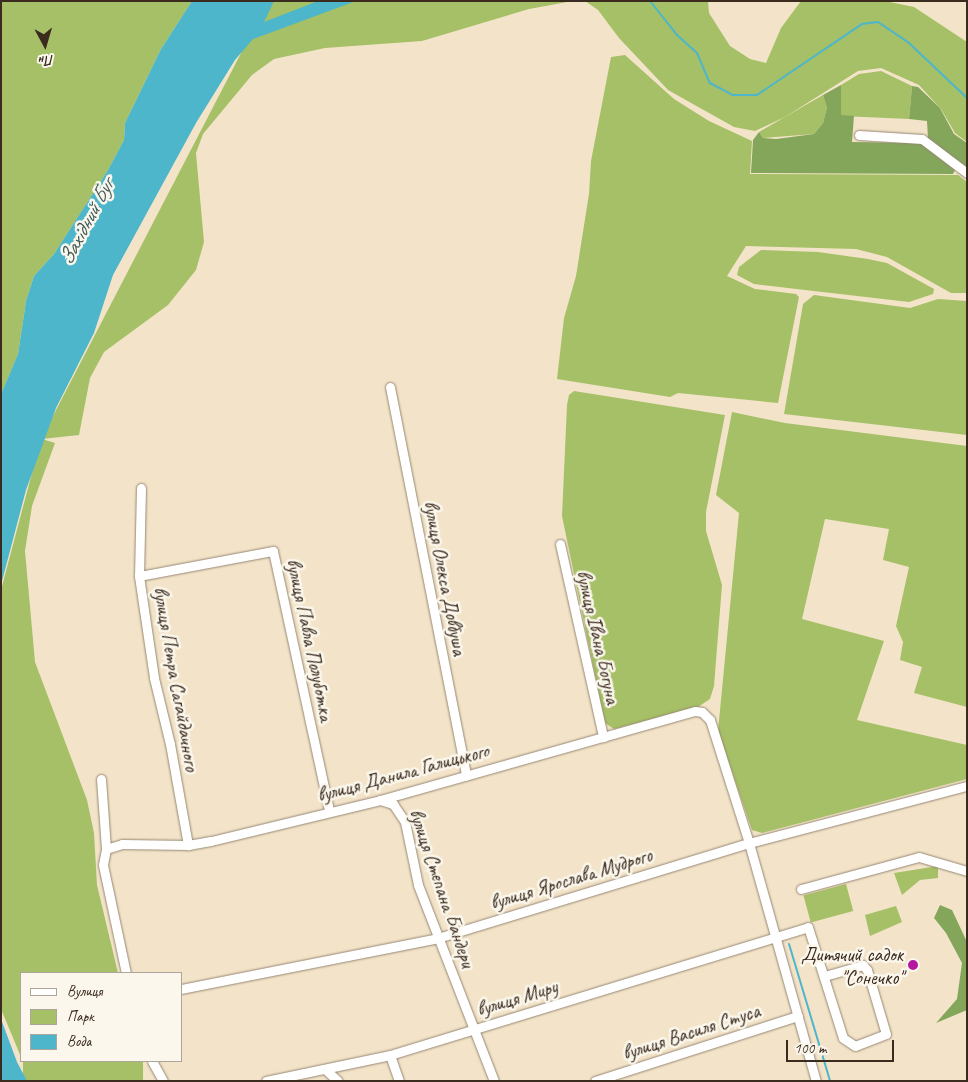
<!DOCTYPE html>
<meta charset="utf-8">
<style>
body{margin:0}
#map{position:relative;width:968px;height:1082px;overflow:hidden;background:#f3e4c9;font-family:Caveat,sans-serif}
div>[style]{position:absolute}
.green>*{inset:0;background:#a5c066;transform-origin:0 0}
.forest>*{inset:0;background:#84a65b}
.water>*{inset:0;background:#4db6cb}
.stream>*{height:2px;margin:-1px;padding:0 1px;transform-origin:1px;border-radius:1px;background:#4db6cb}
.roads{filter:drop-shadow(0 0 1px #978774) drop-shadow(0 0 1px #978774)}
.minor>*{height:9px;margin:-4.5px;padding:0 4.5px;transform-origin:4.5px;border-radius:4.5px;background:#fff}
.dots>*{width:14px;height:14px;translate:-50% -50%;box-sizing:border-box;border:2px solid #fbf7ec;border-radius:50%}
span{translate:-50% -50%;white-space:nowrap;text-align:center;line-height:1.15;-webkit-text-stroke:5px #fbf7ec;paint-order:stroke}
.street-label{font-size:20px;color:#3b2a1e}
.poi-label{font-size:20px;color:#3b2a1e}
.right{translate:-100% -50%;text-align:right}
.water-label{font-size:21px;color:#415b5b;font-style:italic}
.frame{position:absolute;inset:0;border:2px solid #3b2a1e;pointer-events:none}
.legend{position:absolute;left:20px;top:972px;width:162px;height:90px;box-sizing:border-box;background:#fbf7ec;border:1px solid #aea59a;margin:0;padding:6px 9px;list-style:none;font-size:15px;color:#3b2a1e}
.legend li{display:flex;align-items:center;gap:10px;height:25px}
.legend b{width:25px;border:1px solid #aea59a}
.north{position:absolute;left:20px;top:20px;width:50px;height:50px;-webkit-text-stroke:4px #fbf7ec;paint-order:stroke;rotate:174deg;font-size:14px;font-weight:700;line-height:20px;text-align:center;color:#3b2a1e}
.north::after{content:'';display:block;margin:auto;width:18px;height:22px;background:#3b2a1e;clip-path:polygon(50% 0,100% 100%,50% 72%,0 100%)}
.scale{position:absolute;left:786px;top:1040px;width:108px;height:22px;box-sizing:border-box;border:2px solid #3b2a1e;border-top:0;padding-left:6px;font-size:15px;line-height:18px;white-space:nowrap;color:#3b2a1e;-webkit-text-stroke:4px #fbf7ec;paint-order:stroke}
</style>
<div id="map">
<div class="green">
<i style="clip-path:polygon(1px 1px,192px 1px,161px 49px,125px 123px,124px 140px,108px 170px,54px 254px,34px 276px,26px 301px,18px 354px,1px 394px)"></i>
<i style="clip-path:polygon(268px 1px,573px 1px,529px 9px,422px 41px,325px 48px,274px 59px,252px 75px,203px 134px,196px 153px,204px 242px,196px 270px,168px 305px,104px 352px,90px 378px,79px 435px,42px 439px,55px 443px,32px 506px,25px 551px,35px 662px,87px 800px,94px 833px,97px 885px,118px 973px,21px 973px,21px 1057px,1px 1009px,1px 590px,41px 439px)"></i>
<i style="clip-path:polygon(585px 1px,708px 1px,709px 13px,730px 46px,750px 59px,766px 63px,781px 28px,801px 1px,885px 1px,914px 7px,967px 42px,967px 142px,955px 133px,941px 109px,919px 85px,881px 68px,858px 71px,785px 117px,755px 131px,734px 127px,668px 90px,619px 38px,598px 10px)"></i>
<i style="clip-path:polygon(625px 55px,674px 99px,709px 121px,752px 141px,750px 174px,958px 175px,967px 182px,967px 293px,951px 293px,887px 257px,856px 249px,746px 246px,727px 276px,755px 289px,796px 294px,799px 297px,778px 403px,678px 393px,670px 397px,557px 379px,564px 318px,576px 276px,589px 194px,591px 161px,611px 57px)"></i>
<i style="clip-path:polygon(881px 71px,912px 86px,909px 119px,841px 116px,841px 85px,859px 74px)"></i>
<i style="clip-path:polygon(823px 95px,827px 108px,823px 123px,814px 134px,763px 138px,759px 132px)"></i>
<i style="clip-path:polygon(761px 250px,818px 252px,868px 259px,887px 263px,934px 289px,933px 294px,909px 302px,754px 284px,737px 275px,739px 267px)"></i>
<i style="clip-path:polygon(814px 295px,910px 308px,938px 299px,967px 301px,967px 435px,784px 414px,803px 304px)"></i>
<i style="clip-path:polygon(574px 391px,725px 415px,706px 512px,706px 531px,722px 585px,714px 686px,710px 699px,698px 707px,614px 729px,605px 723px,562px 516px,567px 405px,569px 395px)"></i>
<i style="clip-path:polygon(732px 412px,785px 423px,967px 446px,967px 707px,914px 693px,922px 667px,900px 660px,903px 642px,896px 626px,909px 567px,883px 560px,889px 529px,825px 519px,802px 619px,884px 641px,857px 720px,967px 745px,967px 779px,762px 833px,752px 830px,718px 731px,739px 513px,716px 495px)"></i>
<i style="clip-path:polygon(938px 866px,938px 878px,920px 880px,902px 895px,894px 873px)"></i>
<i style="left:846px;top:884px;width:28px;height:44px;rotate:75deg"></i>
<i style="clip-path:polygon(896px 906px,902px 922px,870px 936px,865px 915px)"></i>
<i style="left:23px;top:1061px;width:120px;height:22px"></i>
</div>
<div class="forest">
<i style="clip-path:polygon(841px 85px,841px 115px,854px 116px,852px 142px,920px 143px,955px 170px,953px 174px,751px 173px,753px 140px,759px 132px,763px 138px,776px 139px,814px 134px,823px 123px,827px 108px,823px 95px)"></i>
<i style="clip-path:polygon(912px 86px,918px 87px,940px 108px,954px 134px,967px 143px,967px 169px,928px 139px,927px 121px,909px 119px)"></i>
<i style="clip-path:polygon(940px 905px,952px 910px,967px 942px,967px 1010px,936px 1023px,957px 999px,962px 963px,946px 933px,934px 918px)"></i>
</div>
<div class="water">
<i style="clip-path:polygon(192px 1px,274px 1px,264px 22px,318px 1px,356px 1px,253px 39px,235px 60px,196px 123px,113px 275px,94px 333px,56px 408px,26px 490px,1px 585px,1px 394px,18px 354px,26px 301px,34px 276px,54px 254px,108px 170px,124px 140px,125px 123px,161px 49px)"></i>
<i style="clip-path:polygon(1px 1019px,17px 1062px,27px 1081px,1px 1081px)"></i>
</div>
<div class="stream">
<i style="left:650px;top:1px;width:43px;rotate:51.5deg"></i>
<i style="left:677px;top:35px;width:27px;rotate:42deg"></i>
<i style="left:697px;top:53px;width:33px;rotate:67deg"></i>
<i style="left:710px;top:83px;width:26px;rotate:28deg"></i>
<i style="left:733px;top:95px;width:24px"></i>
<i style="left:757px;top:95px;width:127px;rotate:-34.1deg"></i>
<i style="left:862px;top:24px;width:16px;rotate:-7deg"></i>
<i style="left:878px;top:22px;width:37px;rotate:34deg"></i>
<i style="left:909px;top:43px;width:80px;rotate:43.5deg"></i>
<i style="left:789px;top:944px;width:143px;rotate:73.3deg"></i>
</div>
<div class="roads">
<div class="minor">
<i style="left:859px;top:135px;width:63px;rotate:3.6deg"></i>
<i style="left:922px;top:139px;width:56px;rotate:37.1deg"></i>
<i style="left:390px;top:387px;width:396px;rotate:78.9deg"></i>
<i style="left:141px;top:488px;width:88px;rotate:91.3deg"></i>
<i style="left:139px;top:576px;width:103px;rotate:81.6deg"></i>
<i style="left:154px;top:678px;width:68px;rotate:76.4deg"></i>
<i style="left:170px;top:744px;width:103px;rotate:79.9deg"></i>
<i style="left:560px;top:544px;width:198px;rotate:77.4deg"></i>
<i style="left:139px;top:576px;width:136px;rotate:-10.6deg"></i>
<i style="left:273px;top:551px;width:266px;rotate:77.8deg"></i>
<i style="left:101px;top:779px;width:70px;rotate:85.9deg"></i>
<i style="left:106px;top:849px;width:16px;rotate:101deg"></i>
<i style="left:103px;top:865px;width:110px;rotate:78deg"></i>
<i style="left:380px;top:800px;width:14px;rotate:17deg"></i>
<i style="left:393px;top:804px;width:22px;rotate:56deg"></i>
<i style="left:405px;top:822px;width:64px;rotate:78.3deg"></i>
<i style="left:418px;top:885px;width:210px;rotate:68.8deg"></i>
<i style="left:106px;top:849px;width:17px;rotate:-17deg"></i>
<i style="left:122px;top:844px;width:66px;rotate:0.9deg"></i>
<i style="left:188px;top:845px;width:23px;rotate:-10deg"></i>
<i style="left:211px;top:841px;width:174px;rotate:-13.6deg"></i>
<i style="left:380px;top:800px;width:327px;rotate:-15.8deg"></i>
<i style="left:695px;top:711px;width:7px;rotate:8deg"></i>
<i style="left:702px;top:712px;width:11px;rotate:45deg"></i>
<i style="left:710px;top:720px;width:129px;rotate:72.4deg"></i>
<i style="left:749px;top:843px;width:247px;rotate:74.3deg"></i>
<i style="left:801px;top:889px;width:122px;rotate:-15.2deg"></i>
<i style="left:919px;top:857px;width:50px;rotate:16.3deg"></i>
<i style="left:181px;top:989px;width:262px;rotate:-11.2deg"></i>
<i style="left:438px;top:938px;width:325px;rotate:-17deg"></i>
<i style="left:749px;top:843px;width:225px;rotate:-14.7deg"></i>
<i style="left:390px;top:1055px;width:28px;rotate:71deg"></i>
<i style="left:152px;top:1061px;width:23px;rotate:61deg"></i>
<i style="left:326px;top:1070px;width:16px;rotate:43deg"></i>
<i style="left:266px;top:1081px;width:127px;rotate:-11.8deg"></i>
<i style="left:390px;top:1055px;width:437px;rotate:-17deg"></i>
<i style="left:808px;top:927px;width:116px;rotate:72.5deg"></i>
<i style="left:843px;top:1038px;width:14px;rotate:34deg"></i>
<i style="left:855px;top:1046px;width:33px;rotate:-21deg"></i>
<i style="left:886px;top:1034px;width:67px;rotate:-106.5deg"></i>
<i style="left:867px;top:970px;width:6px;rotate:-129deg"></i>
<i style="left:863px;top:965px;width:40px;rotate:164deg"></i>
<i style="left:595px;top:1081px;width:213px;rotate:-17.8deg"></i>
</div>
</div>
<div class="dots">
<i style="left:913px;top:965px;background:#b5179e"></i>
</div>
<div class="street-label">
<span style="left:445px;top:578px;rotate:79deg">вулиця Олекса Довбуша</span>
<span style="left:598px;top:637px;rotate:77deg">вулиця Івана Богуна</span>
<span style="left:310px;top:640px;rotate:78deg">вулиця Павла Полуботка</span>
<span style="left:176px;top:679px;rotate:80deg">вулиця Петра Сагайдачного</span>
<span style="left:403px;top:773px;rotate:-15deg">вулиця Данила Галицького</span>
<span style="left:571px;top:879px;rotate:-17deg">вулиця Ярослава Мудрого</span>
<span style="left:442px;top:888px;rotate:71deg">вулиця Степана Бандери</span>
<span style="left:517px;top:998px;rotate:-17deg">вулиця Миру</span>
<span style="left:691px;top:1032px;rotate:-18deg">вулиця Василя Стуса</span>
</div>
<div class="poi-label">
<span class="right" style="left:903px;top:966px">Дитячий садок<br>"Сонечко"</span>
</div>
<div class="water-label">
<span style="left:86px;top:222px;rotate:-62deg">Західний Буг</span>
</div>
<div class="frame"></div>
<ul class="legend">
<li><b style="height:6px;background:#fff"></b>Вулиця</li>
<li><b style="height:14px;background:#a5c066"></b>Парк</li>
<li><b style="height:14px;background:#4db6cb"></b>Вода</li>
</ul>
<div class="north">Пн</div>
<div class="scale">100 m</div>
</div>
